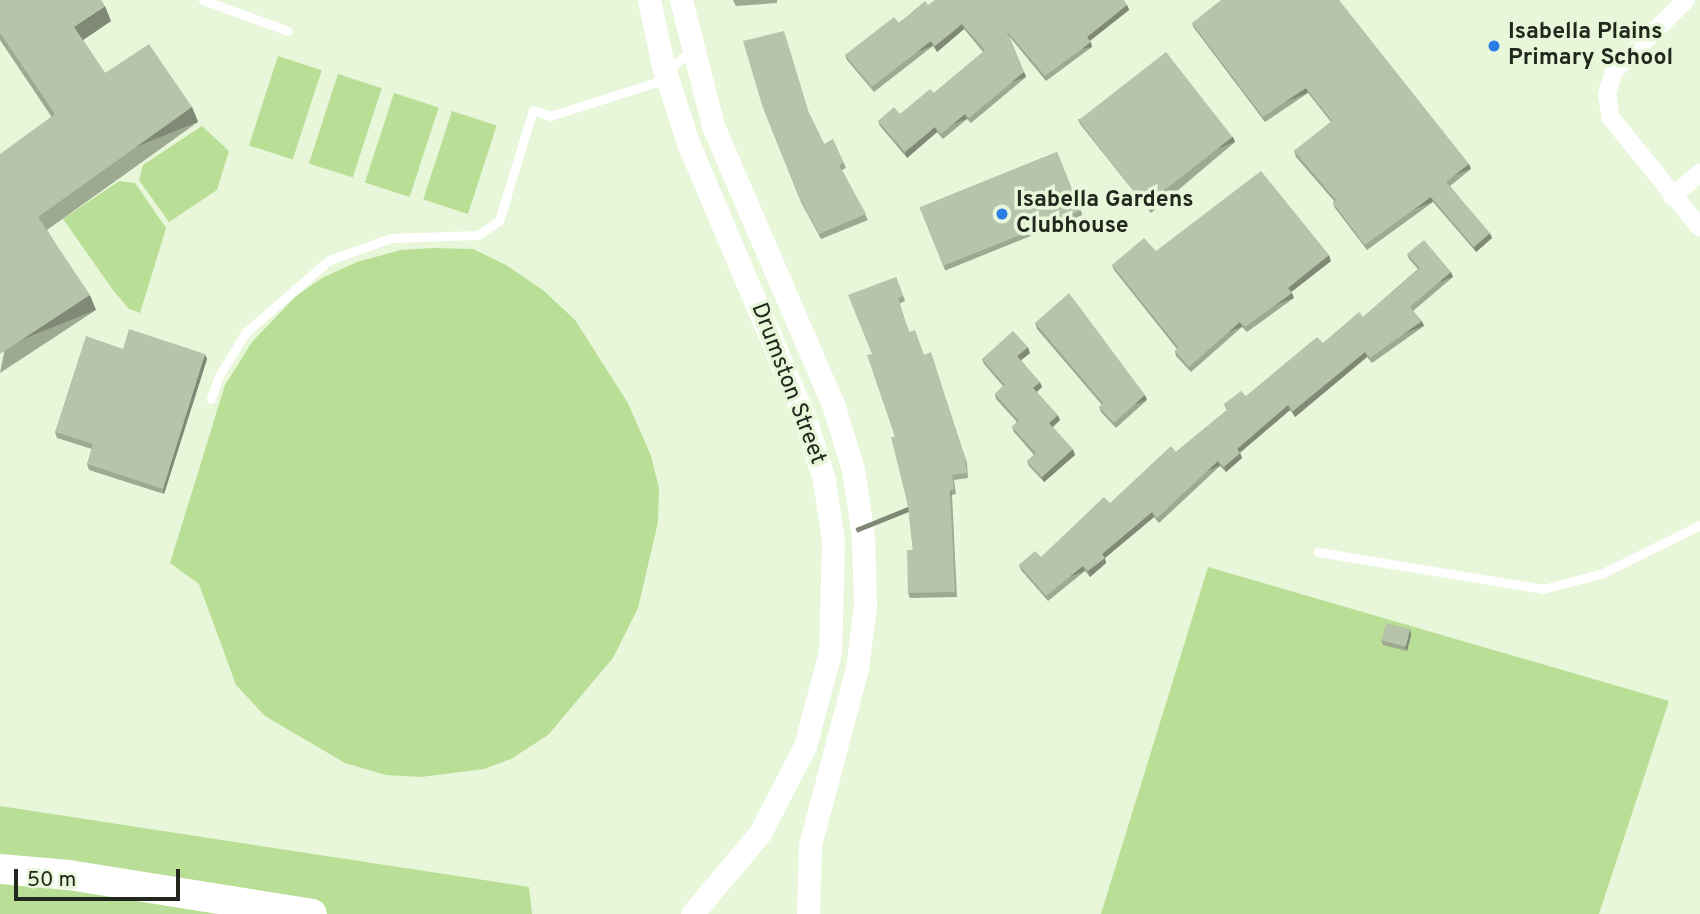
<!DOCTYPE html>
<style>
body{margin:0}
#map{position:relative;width:1700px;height:914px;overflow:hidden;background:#e8f7da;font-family:Overpass,sans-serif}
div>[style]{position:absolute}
.green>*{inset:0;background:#b9de95;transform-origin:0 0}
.service>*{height:9px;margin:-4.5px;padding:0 4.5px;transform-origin:4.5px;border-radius:4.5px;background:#fff}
.minor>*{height:18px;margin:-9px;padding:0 9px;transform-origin:9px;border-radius:9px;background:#fff}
.tertiary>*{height:23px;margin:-11.5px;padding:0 11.5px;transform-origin:11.5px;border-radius:11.5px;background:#fff}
.primary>*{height:30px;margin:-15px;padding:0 15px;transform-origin:15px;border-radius:15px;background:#fff}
.wall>*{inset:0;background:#9da991;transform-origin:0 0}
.shaded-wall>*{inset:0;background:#7f8976;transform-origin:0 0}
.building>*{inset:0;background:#b6c4a9;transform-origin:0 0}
.dots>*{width:19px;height:19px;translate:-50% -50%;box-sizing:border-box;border:4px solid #e8f7da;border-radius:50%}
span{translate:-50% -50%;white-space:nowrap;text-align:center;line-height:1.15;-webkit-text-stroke:7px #e8f7da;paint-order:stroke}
.poi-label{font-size:23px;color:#22281d;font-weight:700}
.left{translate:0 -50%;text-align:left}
.street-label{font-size:23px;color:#22281d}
.scale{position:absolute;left:14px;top:869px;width:166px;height:32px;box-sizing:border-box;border:4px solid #22281d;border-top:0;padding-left:9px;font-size:21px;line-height:24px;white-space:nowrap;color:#22281d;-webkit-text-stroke:5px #e8f7da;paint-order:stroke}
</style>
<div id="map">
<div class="green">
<i style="left:278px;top:56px;width:46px;height:94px;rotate:18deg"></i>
<i style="left:338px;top:74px;width:46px;height:94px;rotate:18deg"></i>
<i style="left:394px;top:93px;width:47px;height:94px;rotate:18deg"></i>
<i style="left:452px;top:111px;width:47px;height:93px;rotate:18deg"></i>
<i style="clip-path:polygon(202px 126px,229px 151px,217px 190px,169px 222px,139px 180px,143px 165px)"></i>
<i style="clip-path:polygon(119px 181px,135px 183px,166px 228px,140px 313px,129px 309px,113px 290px,63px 219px)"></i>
<i style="clip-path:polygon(433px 248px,473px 249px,506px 265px,544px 291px,575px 320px,628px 403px,651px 456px,659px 488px,658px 522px,638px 608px,613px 658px,548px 735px,511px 759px,484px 769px,421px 777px,386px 775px,345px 763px,265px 716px,236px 685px,199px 584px,170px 563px,225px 385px,252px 342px,295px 297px,322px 278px,357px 262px,401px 250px)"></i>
<i style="clip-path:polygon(1208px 567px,1669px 701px,1599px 914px,1101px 914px)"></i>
<i style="clip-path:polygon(0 806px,529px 887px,532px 914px,0 914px)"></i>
</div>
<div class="service">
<i style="left:203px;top:0;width:90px;rotate:20deg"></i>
<i style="left:211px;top:399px;width:24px;rotate:-71deg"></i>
<i style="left:219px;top:376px;width:52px;rotate:-58.5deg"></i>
<i style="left:246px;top:332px;width:110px;rotate:-40.9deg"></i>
<i style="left:329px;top:260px;width:66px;rotate:-19.5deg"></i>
<i style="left:391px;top:238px;width:87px;rotate:-2deg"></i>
<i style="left:478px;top:235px;width:25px;rotate:-34deg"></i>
<i style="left:499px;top:221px;width:116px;rotate:-73deg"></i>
<i style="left:533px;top:110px;width:18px;rotate:19deg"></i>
<i style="left:550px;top:116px;width:109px;rotate:-17.6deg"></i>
<i style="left:654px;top:83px;width:50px;rotate:-41.7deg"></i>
<i style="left:1318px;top:552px;width:228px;rotate:9.3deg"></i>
<i style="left:1543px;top:589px;width:62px;rotate:-14.9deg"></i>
<i style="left:1603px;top:573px;width:108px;rotate:-26.3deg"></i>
</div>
<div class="minor">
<i style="left:1686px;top:0;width:101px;rotate:135.4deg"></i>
<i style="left:1614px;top:71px;width:24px;rotate:107deg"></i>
<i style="left:1607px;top:94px;width:24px;rotate:81deg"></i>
<i style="left:1611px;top:118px;width:141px;rotate:51deg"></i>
<i style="left:1672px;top:197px;width:37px;rotate:-41deg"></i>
</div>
<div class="tertiary">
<i style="left:649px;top:0;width:66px;rotate:77.8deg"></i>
<i style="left:663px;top:65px;width:82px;rotate:72.2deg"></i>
<i style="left:688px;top:143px;width:302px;rotate:67deg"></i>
<i style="left:806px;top:421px;width:62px;rotate:73deg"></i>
<i style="left:824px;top:480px;width:62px;rotate:81.6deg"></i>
<i style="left:833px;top:541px;width:111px;rotate:91.5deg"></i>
<i style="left:830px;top:652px;width:97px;rotate:104.9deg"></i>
<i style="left:805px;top:746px;width:98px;rotate:117.3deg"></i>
<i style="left:760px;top:833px;width:106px;rotate:130deg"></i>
<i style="left:681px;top:0;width:130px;rotate:75.7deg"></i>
<i style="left:713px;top:126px;width:303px;rotate:66.7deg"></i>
<i style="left:833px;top:404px;width:68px;rotate:72.9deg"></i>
<i style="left:853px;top:469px;width:69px;rotate:81.6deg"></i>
<i style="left:863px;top:537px;width:68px;rotate:88.3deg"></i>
<i style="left:865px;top:605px;width:64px;rotate:97.2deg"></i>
<i style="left:857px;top:668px;width:183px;rotate:104.9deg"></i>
<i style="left:810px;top:845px;width:69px;rotate:91.7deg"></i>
</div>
<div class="primary">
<i style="left:0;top:869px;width:69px;rotate:5deg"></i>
<i style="left:69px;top:875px;width:246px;rotate:9.1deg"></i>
</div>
<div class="wall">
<i style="clip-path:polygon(0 0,111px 21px,83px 40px,105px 73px,192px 107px,198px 122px,47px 230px,96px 310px,0 373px,51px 116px,0 40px)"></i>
<i style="clip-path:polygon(733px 0,777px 0,777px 3px,736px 6px)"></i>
<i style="clip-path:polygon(928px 5px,1127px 5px,1129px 10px,1090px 41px,1092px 47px,1046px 81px,1009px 36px,1026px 77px,971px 123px,967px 119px,943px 139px,937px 132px,907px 158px,880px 126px,878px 121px,900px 114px,934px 93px,983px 52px,964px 29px,937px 52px,933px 46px,874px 92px,847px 60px,845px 55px)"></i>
<i style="clip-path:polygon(1192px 23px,1469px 164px,1471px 169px,1450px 186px,1492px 238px,1476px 252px,1433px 202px,1367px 250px,1335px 208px,1333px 203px,1334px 201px,1296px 157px,1294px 151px,1331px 122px,1308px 93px,1265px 122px,1194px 28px)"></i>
<i style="clip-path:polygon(764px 110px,810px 115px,824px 144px,844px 163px,846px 168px,842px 170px,868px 220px,821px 239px,801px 202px)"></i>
<i style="clip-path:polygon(1078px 119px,1233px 137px,1235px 142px,1151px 213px,1080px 124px)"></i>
<i style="left:1057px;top:152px;width:68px;height:148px;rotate:68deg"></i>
<i style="clip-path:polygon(1156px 251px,1331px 261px,1291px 292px,1294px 298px,1247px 332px,1242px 327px,1191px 372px,1176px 356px,1175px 351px,1177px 349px,1114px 270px,1112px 265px)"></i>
<i style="clip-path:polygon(1407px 254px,1451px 272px,1453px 277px,1413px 311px,1424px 326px,1372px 363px,1367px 357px,1295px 417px,1290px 410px,1240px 453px,1242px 458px,1226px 472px,1220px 466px,1159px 523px,1154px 517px,1105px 558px,1106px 563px,1090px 577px,1085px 571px,1048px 601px,1021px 570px,1019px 565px,1041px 557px,1176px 452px,1227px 410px,1224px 404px,1246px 396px,1363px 317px,1418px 269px,1409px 259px)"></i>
<i style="clip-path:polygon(896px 277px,905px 301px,899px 304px,909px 332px,924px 355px,932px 358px,967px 463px,968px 478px,954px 480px,956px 494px,952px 495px,957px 597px,910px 598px,908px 593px,913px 550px,908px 506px,895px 437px,872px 354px)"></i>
<i style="clip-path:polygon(1035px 323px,1147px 400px,1116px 428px,1101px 412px,1099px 407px,1102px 405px,1037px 329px)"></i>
<i style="clip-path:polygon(123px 349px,207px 359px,164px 494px,89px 470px,87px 464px,92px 449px,57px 438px,55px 432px)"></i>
<i style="clip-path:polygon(1030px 353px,1021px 360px,1042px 387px,1037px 392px,1060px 420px,1053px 427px,1075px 455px,1044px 482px,1029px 466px,1027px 461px,1034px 455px,1014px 432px,1012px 427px,1017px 422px,996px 399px,995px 394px,1003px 386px,984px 364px,982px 359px)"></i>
<i style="clip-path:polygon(1410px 629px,1411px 635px,1407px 651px,1383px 645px,1381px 640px)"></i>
</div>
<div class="shaded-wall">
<i style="clip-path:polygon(1127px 5px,1129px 10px,1088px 42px,1087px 37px)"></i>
<i style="clip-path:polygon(105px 6px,111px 21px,80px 42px,74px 27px)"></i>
<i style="clip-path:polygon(962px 24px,964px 29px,937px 52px,935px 46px)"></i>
<i style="left:931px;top:41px;width:5px;height:75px;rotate:68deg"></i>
<i style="left:1091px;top:42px;width:5px;height:57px;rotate:79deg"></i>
<i style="left:1024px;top:72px;width:5px;height:72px;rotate:68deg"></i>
<i style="left:1306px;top:88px;width:5px;height:52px;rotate:68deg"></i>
<i style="left:192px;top:107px;width:16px;height:189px;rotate:68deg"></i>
<i style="left:965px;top:114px;width:5px;height:31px;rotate:68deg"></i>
<i style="clip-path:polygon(935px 127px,937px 132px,907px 158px,905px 152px)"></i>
<i style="left:1233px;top:137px;width:5px;height:110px;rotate:68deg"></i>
<i style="left:1469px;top:164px;width:5px;height:29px;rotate:68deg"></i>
<i style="left:1431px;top:197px;width:5px;height:82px;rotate:68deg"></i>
<i style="clip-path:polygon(1490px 233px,1492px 238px,1476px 252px,1474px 247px)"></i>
<i style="clip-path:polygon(1329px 255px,1331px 261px,1290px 293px,1288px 288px)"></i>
<i style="left:1451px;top:272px;width:5px;height:54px;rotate:68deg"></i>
<i style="left:1292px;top:293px;width:5px;height:58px;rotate:68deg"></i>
<i style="left:90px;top:295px;width:16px;height:108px;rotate:68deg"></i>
<i style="left:1422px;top:321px;width:5px;height:64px;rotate:68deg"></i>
<i style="left:1240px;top:322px;width:5px;height:68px;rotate:68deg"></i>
<i style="clip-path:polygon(1028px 347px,1030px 353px,1019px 362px,1017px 356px)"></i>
<i style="clip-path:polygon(1365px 352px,1367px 357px,1295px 417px,1293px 411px)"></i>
<i style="clip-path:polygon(205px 354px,207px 359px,164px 494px,163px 489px)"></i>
<i style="clip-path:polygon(1040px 382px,1042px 387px,1035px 393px,1033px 388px)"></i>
<i style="left:1145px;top:395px;width:5px;height:42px;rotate:68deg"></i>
<i style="clip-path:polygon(1288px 405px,1290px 410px,1238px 454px,1237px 449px)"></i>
<i style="clip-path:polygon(1058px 415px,1060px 420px,1051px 428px,1049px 423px)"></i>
<i style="clip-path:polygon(1073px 449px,1075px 455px,1044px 482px,1042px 477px)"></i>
<i style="clip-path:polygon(1240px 453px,1242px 458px,1226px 472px,1224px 467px)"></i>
<i style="left:1218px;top:461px;width:5px;height:83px;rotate:68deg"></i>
<i style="left:950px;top:490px;width:5px;height:102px;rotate:68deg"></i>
<i style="clip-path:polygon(1152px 512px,1154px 517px,1105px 558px,1106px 563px,1090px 577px,1088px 571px,1102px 554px)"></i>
<i style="left:1083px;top:566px;width:5px;height:48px;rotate:68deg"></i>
<i style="clip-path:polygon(1410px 629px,1411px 635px,1407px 651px,1405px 646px)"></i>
</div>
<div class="building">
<i style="clip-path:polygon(0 0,101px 0,105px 6px,74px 27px,105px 73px,149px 44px,192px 107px,38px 217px,90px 295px,0 354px,0 154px,55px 114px,0 33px)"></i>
<i style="clip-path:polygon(935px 0,1124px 0,1127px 5px,1087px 37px,1091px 42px,1045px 76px,1006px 30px,1024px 72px,969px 118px,965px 114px,941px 134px,935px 127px,905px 152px,878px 121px,894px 107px,900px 114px,930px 89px,934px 93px,985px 50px,962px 24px,935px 46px,931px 41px,872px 87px,845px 55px,894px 17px,899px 23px,925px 1px,928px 5px)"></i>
<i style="clip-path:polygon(1221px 0,1339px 0,1469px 164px,1446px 182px,1490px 233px,1474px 247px,1431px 197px,1365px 245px,1333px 203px,1336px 200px,1294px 151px,1332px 121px,1306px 88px,1263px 117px,1192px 23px)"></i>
<i style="clip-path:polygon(784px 31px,809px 113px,824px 144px,833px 139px,844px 163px,839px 165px,866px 214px,819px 234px,799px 196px,762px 105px,743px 41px)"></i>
<i style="left:1166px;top:52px;width:108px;height:111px;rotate:52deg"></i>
<i style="left:1057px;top:152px;width:63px;height:148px;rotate:68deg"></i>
<i style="clip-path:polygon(1261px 171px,1329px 255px,1288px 288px,1292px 293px,1245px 327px,1240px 322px,1189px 367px,1175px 351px,1178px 347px,1112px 265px,1144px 238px,1156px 251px)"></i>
<i style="clip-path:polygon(1424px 240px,1451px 272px,1410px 307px,1422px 321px,1370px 358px,1365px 352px,1293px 411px,1288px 405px,1237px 449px,1240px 453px,1224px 467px,1218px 461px,1157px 518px,1152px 512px,1102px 554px,1105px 558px,1088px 571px,1083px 566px,1046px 596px,1019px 565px,1035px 551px,1041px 557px,1104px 497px,1110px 503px,1171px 446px,1176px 452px,1228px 409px,1224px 404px,1241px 391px,1246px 396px,1317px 337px,1323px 343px,1359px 312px,1363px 317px,1420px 268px,1407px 254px)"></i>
<i style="clip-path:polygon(896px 277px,903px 296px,898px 298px,909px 332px,915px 330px,924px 355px,931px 352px,965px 458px,967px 473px,952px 475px,954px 489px,950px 490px,955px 592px,908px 593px,907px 550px,913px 550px,908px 506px,891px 437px,895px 437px,867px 355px,872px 354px,848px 295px)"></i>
<i style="clip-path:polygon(1069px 293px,1145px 395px,1114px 423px,1099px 407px,1103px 403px,1035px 323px)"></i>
<i style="clip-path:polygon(129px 329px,205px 354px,163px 489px,87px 464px,93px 444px,55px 432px,86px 336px,123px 349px)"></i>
<i style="clip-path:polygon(1013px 331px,1028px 347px,1017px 356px,1040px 382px,1033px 388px,1058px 415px,1049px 423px,1073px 449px,1042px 477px,1027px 461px,1036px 453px,1012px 427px,1019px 421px,995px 394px,1005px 385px,982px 359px)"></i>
<i style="left:1386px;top:623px;width:25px;height:18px;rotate:14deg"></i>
</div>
<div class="dots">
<i style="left:1494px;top:46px;background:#2c7ce7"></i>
<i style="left:1002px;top:214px;background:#2c7ce7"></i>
</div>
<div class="poi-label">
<span class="left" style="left:1508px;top:46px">Isabella Plains<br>Primary School</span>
<span class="left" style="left:1016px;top:214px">Isabella Gardens<br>Clubhouse</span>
</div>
<div class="street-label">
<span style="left:787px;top:384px;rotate:69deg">Drumston Street</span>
</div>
<div class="scale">50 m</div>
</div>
